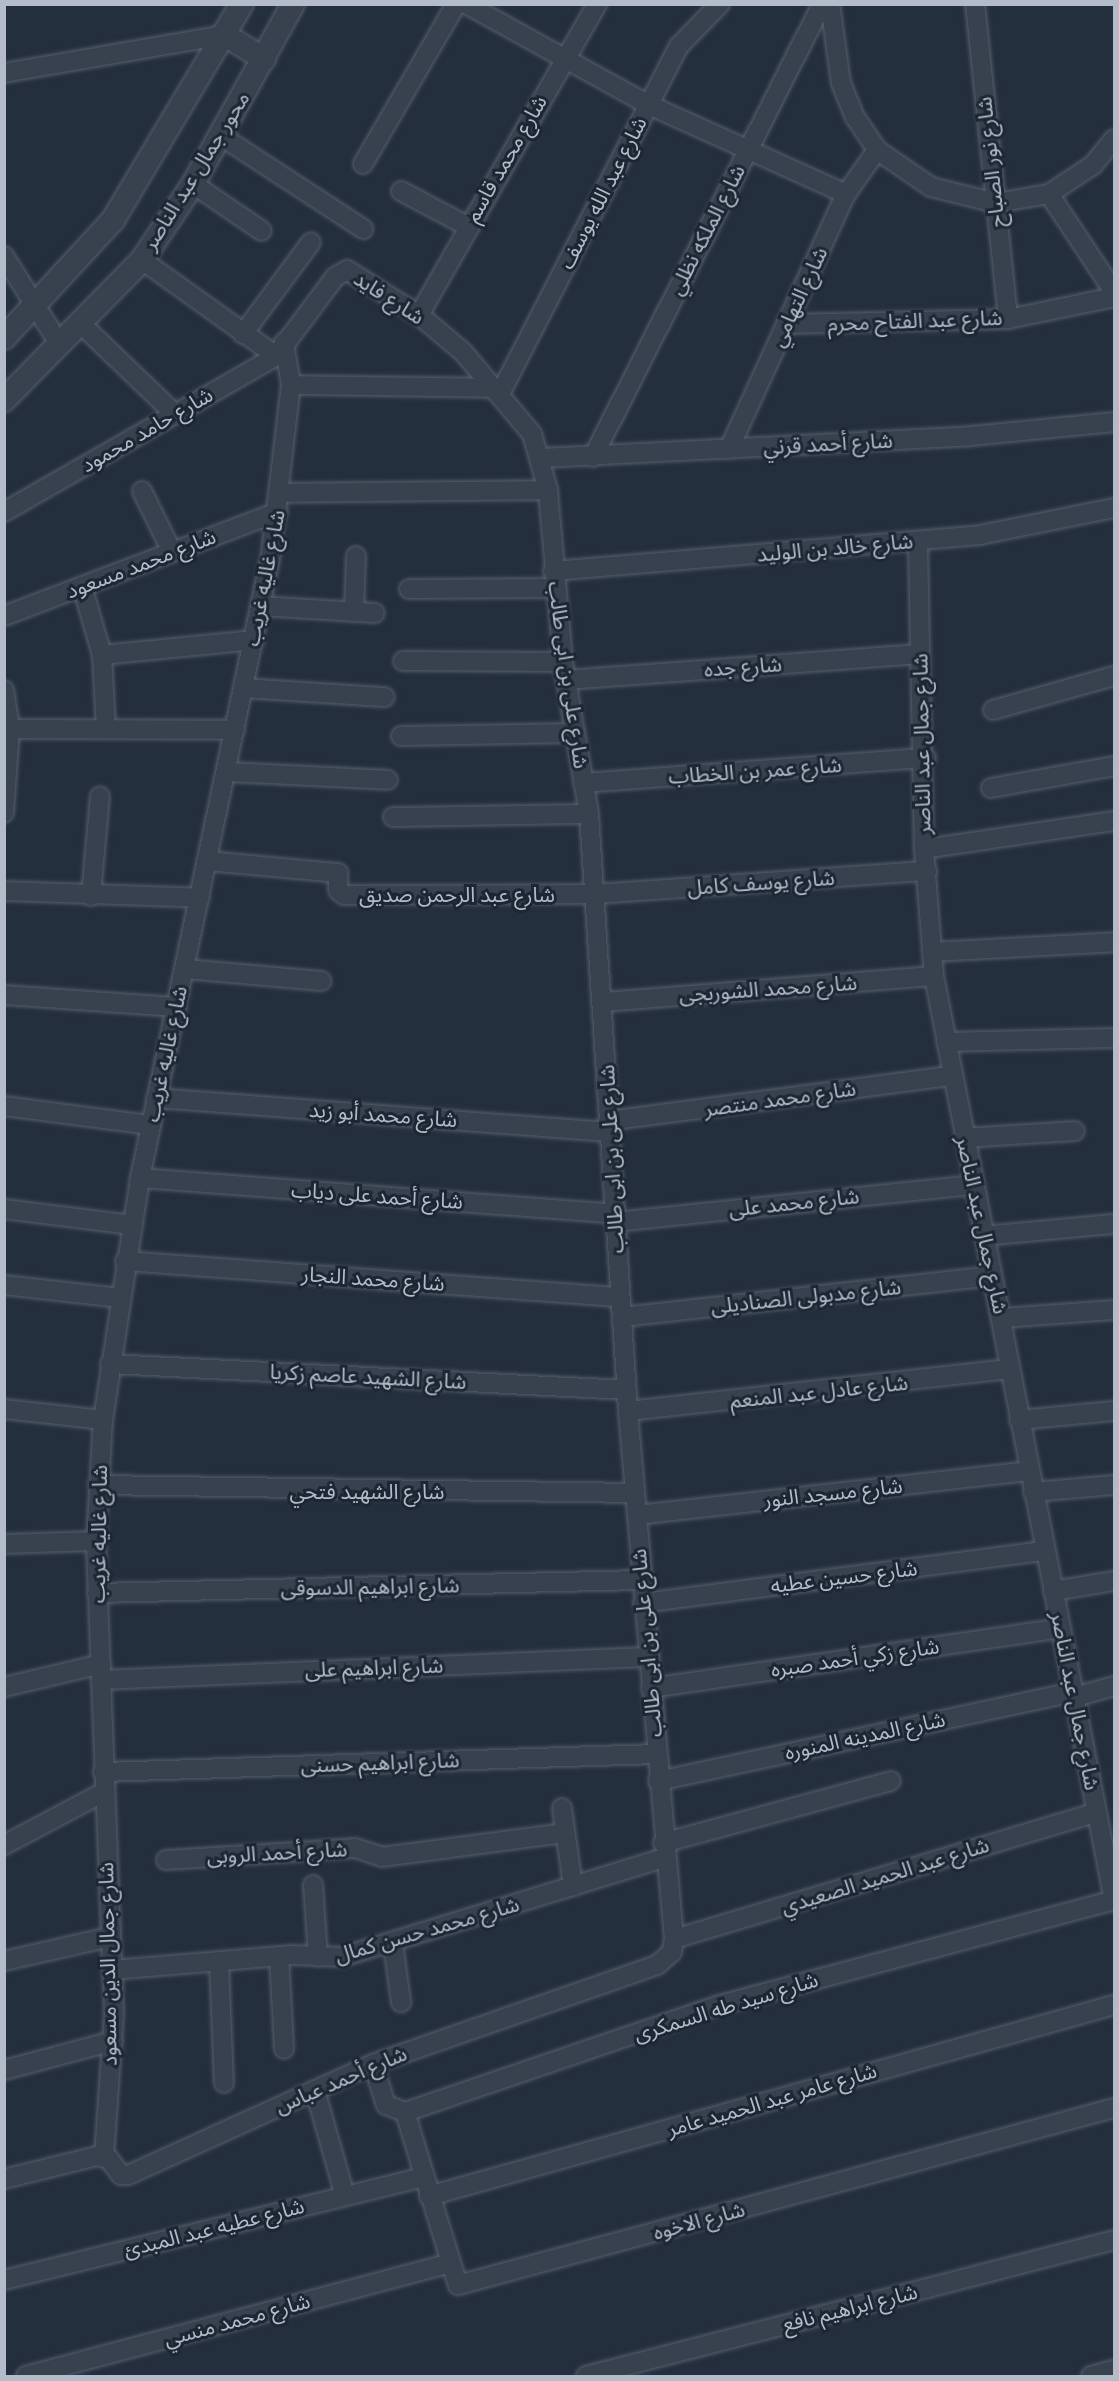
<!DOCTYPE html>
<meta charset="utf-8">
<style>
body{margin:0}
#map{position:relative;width:1119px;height:2381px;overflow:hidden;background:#242f3e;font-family:Karla,"Noto Sans Arabic",sans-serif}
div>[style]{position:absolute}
.roads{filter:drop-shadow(0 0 2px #565f6c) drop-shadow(0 0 2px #565f6c)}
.minor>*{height:18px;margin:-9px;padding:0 9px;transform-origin:9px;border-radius:9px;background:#38414e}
.tertiary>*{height:22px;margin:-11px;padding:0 11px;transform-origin:11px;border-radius:11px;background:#38414e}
span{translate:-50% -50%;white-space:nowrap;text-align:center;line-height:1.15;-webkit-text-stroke:6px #1d2633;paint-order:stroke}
.street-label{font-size:21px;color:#b4bcc9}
.frame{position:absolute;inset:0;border:6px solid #b4bcc9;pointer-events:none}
</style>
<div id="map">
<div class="roads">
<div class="minor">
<i style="left:466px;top:4px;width:209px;rotate:28.9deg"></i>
<i style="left:649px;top:105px;width:216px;rotate:24.3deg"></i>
<i style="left:830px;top:4px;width:80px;rotate:82.1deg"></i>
<i style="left:841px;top:83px;width:37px;rotate:68deg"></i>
<i style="left:855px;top:117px;width:40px;rotate:56deg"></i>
<i style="left:877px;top:150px;width:65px;rotate:34.4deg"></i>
<i style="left:931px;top:187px;width:67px;rotate:13.8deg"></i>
<i style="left:996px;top:203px;width:54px;rotate:-9.6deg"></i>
<i style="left:1049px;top:194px;width:53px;rotate:-33.4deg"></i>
<i style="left:1093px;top:165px;width:33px;rotate:-51deg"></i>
<i style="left:975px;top:4px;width:317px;rotate:84deg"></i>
<i style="left:4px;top:73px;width:224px;rotate:-9.8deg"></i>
<i style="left:221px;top:136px;width:170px;rotate:33.2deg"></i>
<i style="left:363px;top:164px;width:185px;rotate:-59.8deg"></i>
<i style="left:193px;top:184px;width:83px;rotate:34.3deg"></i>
<i style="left:401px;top:191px;width:75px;rotate:27.9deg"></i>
<i style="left:1049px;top:194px;width:118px;rotate:56.4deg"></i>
<i style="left:4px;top:256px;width:105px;rotate:57.8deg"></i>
<i style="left:142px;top:260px;width:165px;rotate:35.6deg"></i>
<i style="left:419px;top:315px;width:358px;rotate:-60.2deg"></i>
<i style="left:81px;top:324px;width:130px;rotate:43.8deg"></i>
<i style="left:786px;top:324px;width:222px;rotate:-1.3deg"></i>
<i style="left:1008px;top:319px;width:108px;rotate:-11.7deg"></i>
<i style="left:243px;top:334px;width:114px;rotate:-53.5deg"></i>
<i style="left:291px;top:385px;width:207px;rotate:0.8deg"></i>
<i style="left:501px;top:392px;width:389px;rotate:-62.8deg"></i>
<i style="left:679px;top:46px;width:59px;rotate:-45.7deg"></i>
<i style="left:729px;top:449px;width:281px;rotate:-65.4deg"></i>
<i style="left:846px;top:194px;width:54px;rotate:-54.8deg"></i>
<i style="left:593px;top:457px;width:508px;rotate:-63.18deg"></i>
<i style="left:541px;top:458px;width:431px;rotate:-2.9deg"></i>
<i style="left:971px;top:436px;width:144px;rotate:-5.6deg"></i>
<i style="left:142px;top:491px;width:68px;rotate:63.8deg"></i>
<i style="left:280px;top:493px;width:268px;rotate:-0.6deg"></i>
<i style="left:4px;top:512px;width:314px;rotate:-29.8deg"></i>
<i style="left:276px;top:356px;width:99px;rotate:-53.2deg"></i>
<i style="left:335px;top:277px;width:14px;rotate:-30deg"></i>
<i style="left:347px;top:270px;width:85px;rotate:32deg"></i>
<i style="left:419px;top:315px;width:57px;rotate:40.1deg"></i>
<i style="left:463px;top:352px;width:107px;rotate:49.9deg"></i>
<i style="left:532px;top:434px;width:58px;rotate:74.1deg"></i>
<i style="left:548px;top:490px;width:173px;rotate:85deg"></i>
<i style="left:563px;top:662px;width:154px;rotate:80.3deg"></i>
<i style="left:589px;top:814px;width:598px;rotate:86.26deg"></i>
<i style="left:628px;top:1411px;width:530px;rotate:85.02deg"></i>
<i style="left:674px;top:1939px;width:13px;rotate:99deg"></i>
<i style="left:672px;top:1952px;width:20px;rotate:139deg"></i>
<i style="left:657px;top:1965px;width:301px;rotate:160.8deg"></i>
<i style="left:373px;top:2064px;width:269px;rotate:155.6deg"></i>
<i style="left:128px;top:2175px;width:7px;rotate:180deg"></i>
<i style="left:121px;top:2175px;width:20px;rotate:-127deg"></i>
<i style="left:109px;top:2159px;width:12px;rotate:-166deg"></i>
<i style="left:97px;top:2156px;width:96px;rotate:166.1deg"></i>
<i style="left:918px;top:542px;width:307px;rotate:88.9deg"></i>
<i style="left:924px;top:849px;width:127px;rotate:85.5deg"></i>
<i style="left:934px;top:976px;width:941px;rotate:78.98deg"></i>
<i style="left:553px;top:571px;width:429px;rotate:-4.8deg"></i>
<i style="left:980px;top:535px;width:137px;rotate:-11.4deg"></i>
<i style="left:82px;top:586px;width:72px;rotate:73.8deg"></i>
<i style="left:102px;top:655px;width:74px;rotate:86.9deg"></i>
<i style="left:409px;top:589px;width:146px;rotate:-0.4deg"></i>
<i style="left:260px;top:606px;width:115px;rotate:3.5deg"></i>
<i style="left:354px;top:612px;width:56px;rotate:-88deg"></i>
<i style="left:4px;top:616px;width:293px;rotate:-20.8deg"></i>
<i style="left:102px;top:655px;width:153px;rotate:-5.6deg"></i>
<i style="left:403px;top:661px;width:160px;rotate:0.4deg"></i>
<i style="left:566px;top:680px;width:354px;rotate:-4.2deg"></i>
<i style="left:244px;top:688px;width:141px;rotate:3.7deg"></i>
<i style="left:4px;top:690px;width:39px;rotate:81deg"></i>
<i style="left:10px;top:729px;width:84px;rotate:94.1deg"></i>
<i style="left:993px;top:710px;width:126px;rotate:-15.7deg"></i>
<i style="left:4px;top:729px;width:231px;rotate:0.2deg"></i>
<i style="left:401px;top:736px;width:174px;rotate:-1deg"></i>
<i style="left:226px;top:772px;width:162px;rotate:2.8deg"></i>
<i style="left:583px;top:783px;width:344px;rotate:-4.2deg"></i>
<i style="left:991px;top:788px;width:125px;rotate:-10.1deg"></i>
<i style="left:393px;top:817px;width:196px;rotate:-0.9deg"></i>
<i style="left:924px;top:849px;width:192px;rotate:-8.4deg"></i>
<i style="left:208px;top:861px;width:131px;rotate:5.3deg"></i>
<i style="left:338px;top:873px;width:17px;rotate:90deg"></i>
<i style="left:338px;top:890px;width:8px;rotate:40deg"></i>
<i style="left:344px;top:895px;width:252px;rotate:-0.2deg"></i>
<i style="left:596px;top:894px;width:332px;rotate:-4deg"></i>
<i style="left:4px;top:891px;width:196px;rotate:2deg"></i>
<i style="left:91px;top:896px;width:100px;rotate:-84.9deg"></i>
<i style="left:932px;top:952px;width:182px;rotate:-3.1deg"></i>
<i style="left:185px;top:969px;width:137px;rotate:5deg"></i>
<i style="left:4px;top:995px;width:173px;rotate:4deg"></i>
<i style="left:603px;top:1002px;width:332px;rotate:-4.5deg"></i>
<i style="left:946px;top:1042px;width:168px;rotate:-1.4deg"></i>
<i style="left:156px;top:1098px;width:454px;rotate:4.3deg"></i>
<i style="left:4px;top:1106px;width:148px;rotate:7.4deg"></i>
<i style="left:608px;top:1121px;width:347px;rotate:-7.5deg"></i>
<i style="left:964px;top:1138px;width:111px;rotate:-3.6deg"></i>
<i style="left:140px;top:1178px;width:475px;rotate:4.3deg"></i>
<i style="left:4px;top:1209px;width:129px;rotate:7.1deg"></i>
<i style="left:615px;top:1222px;width:361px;rotate:-5.9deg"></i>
<i style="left:984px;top:1236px;width:131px;rotate:-5.3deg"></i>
<i style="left:125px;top:1261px;width:496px;rotate:4.2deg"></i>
<i style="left:4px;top:1285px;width:117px;rotate:6.4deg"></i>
<i style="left:622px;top:1317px;width:371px;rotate:-6.3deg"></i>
<i style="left:1002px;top:1318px;width:112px;rotate:-4.1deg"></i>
<i style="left:110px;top:1364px;width:518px;rotate:2.88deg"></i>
<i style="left:4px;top:1409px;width:100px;rotate:6.3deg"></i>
<i style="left:628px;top:1411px;width:383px;rotate:-6.3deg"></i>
<i style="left:1019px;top:1420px;width:95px;rotate:-5.4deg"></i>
<i style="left:98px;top:1485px;width:537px;rotate:0.85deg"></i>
<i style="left:1033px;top:1492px;width:81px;rotate:-4.9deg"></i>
<i style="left:637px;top:1515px;width:394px;rotate:-6.4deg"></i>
<i style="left:4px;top:1544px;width:92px;rotate:-1.9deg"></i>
<i style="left:1053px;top:1591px;width:62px;rotate:-9.3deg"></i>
<i style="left:97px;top:1593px;width:545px;rotate:-1.37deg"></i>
<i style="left:643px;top:1603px;width:405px;rotate:-7.4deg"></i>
<i style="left:101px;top:1680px;width:547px;rotate:-2.41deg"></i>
<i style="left:4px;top:1687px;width:100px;rotate:-13.3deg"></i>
<i style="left:651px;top:1688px;width:413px;rotate:-8.3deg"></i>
<i style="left:1075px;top:1697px;width:41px;rotate:-15.8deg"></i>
<i style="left:103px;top:1772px;width:553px;rotate:-1.86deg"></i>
<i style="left:658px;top:1781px;width:423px;rotate:-12.1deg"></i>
<i style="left:562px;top:1808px;width:79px;rotate:82deg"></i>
<i style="left:663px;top:1843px;width:236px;rotate:-15.2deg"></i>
<i style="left:4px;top:1845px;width:113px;rotate:-27.9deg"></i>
<i style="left:166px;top:1860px;width:189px;rotate:-3.6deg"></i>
<i style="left:355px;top:1848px;width:28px;rotate:18deg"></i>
<i style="left:382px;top:1857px;width:185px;rotate:-7.5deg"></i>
<i style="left:313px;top:1885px;width:72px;rotate:86deg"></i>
<i style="left:674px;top:1939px;width:441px;rotate:-16.7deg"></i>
<i style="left:393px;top:1944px;width:59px;rotate:82.1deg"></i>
<i style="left:279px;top:1956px;width:93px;rotate:86.9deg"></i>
<i style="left:4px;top:1961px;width:109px;rotate:-12.8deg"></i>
<i style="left:219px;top:1961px;width:122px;rotate:87.7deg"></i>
<i style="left:112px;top:1970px;width:182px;rotate:-4.7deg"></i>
<i style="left:293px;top:1955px;width:49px;rotate:2.3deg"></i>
<i style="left:342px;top:1957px;width:337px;rotate:-17.1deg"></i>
<i style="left:373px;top:2064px;width:43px;rotate:72.4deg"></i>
<i style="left:386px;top:2105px;width:20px;rotate:20deg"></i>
<i style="left:405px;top:2112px;width:333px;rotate:-18.8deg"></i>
<i style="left:720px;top:2005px;width:408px;rotate:-14.9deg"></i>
<i style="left:4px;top:2070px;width:113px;rotate:-14.9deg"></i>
<i style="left:315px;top:2090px;width:110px;rotate:74.2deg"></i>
<i style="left:405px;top:2112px;width:181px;rotate:73deg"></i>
<i style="left:458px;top:2285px;width:679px;rotate:-15.1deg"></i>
<i style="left:104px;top:2157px;width:143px;rotate:-86deg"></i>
<i style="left:114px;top:2014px;width:473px;rotate:-92.2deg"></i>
<i style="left:96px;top:1541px;width:121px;rotate:-86.7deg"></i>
<i style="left:103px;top:1420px;width:245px;rotate:-81.3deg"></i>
<i style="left:140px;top:1178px;width:638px;rotate:-78.14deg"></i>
<i style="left:271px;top:554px;width:170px;rotate:-83.3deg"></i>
<i style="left:291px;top:385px;width:43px;rotate:-99.5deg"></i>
<i style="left:429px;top:2196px;width:711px;rotate:-15.58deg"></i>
<i style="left:4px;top:2280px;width:432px;rotate:-13.8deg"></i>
<i style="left:26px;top:2376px;width:437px;rotate:-14.9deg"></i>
<i style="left:586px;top:2376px;width:545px;rotate:-14.44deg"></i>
<i style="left:1091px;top:2376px;width:24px;rotate:-15deg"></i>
</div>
<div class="tertiary">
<i style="left:225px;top:35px;width:46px;rotate:31.6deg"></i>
<i style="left:4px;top:338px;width:161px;rotate:-47.3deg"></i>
<i style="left:113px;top:220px;width:252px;rotate:-59.2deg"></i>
<i style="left:4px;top:400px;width:197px;rotate:-45.4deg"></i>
<i style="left:142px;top:260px;width:92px;rotate:-56.1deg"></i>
<i style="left:193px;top:184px;width:206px;rotate:-60.9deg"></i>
</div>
</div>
<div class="street-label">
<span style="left:506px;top:159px;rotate:-60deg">شارع محمد قاسم</span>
<span style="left:991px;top:162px;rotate:-96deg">شارع نور الصباح</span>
<span style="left:196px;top:171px;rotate:-58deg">محور جمال عبد الناصر</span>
<span style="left:603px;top:193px;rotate:-63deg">شارع عبد الله يوسف</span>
<span style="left:707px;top:230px;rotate:-63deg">شارع الملكه نظلي</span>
<span style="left:799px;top:297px;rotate:-65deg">شارع التهامي</span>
<span style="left:389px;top:298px;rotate:33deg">شارع فايد</span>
<span style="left:915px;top:321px;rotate:-2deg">شارع عبد الفتاح محرم</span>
<span style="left:147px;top:430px;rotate:-30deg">شارع حامد محمود</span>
<span style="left:828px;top:444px;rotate:-3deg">شارع أحمد قرني</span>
<span style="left:835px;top:548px;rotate:-5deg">شارع خالد بن الوليد</span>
<span style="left:141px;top:564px;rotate:-21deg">شارع محمد مسعود</span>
<span style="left:265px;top:578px;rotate:-79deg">شارع غاليه غريب</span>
<span style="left:743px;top:667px;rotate:-4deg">شارع جده</span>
<span style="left:568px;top:675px;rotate:82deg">شارع على بن ابى طالب</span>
<span style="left:922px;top:744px;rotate:-91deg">شارع جمال عبد الناصر</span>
<span style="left:755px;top:771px;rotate:-4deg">شارع عمر بن الخطاب</span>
<span style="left:761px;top:883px;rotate:-4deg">شارع يوسف كامل</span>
<span style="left:457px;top:895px">شارع عبد الرحمن صديق</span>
<span style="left:768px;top:989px;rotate:-4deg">شارع محمد الشوربجى</span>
<span style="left:166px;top:1054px;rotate:-78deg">شارع غاليه غريب</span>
<span style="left:780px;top:1099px;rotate:-8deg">شارع محمد منتصر</span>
<span style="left:383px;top:1115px;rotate:4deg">شارع محمد أبو زيد</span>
<span style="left:612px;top:1159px;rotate:-93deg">شارع على بن ابى طالب</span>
<span style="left:377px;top:1196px;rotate:4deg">شارع أحمد على دياب</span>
<span style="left:794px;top:1203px;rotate:-6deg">شارع محمد على</span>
<span style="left:982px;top:1225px;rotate:78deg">شارع جمال عبد الناصر</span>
<span style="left:373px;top:1279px;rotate:4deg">شارع محمد النجار</span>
<span style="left:806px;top:1297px;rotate:-6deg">شارع مدبولى الصناديلى</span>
<span style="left:368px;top:1377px;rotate:3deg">شارع الشهيد عاصم زكريا</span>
<span style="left:819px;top:1392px;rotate:-6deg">شارع عادل عبد المنعم</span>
<span style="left:367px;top:1492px">شارع الشهيد فتحي</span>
<span style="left:833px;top:1493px;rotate:-6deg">شارع مسجد النور</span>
<span style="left:99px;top:1534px;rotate:-89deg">شارع غاليه غريب</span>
<span style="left:844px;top:1577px;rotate:-7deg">شارع حسين عطيه</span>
<span style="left:370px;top:1587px;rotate:-1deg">شارع ابراهيم الدسوقى</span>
<span style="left:647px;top:1643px;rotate:-95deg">شارع على بن ابى طالب</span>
<span style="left:855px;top:1658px;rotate:-8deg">شارع زكي أحمد صبره</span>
<span style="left:374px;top:1668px;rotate:-2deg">شارع ابراهيم على</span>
<span style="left:1075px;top:1701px;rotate:79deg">شارع جمال عبد الناصر</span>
<span style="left:865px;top:1736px;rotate:-12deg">شارع المدينه المنوره</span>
<span style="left:380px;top:1763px;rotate:-2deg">شارع ابراهيم حسنى</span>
<span style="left:277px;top:1853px;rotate:-3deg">شارع أحمد الروبى</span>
<span style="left:885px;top:1876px;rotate:-17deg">شارع عبد الحميد الصعيدي</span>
<span style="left:427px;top:1930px;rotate:-16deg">شارع محمد حسن كمال</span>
<span style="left:108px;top:1964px;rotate:-91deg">شارع جمال الدين مسعود</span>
<span style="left:726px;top:2007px;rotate:-17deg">شارع سيد طه السمكرى</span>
<span style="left:341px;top:2080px;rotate:-23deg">شارع أحمد عباس</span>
<span style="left:772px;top:2100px;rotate:-16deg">شارع عامر عبد الحميد عامر</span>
<span style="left:699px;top:2221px;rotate:-15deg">شارع الاخوه</span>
<span style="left:214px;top:2228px;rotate:-14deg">شارع عطيه عبد المبدئ</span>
<span style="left:850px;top:2308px;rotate:-14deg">شارع ابراهيم نافع</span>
<span style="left:237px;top:2320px;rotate:-15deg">شارع محمد منسي</span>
</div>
<div class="frame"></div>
</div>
